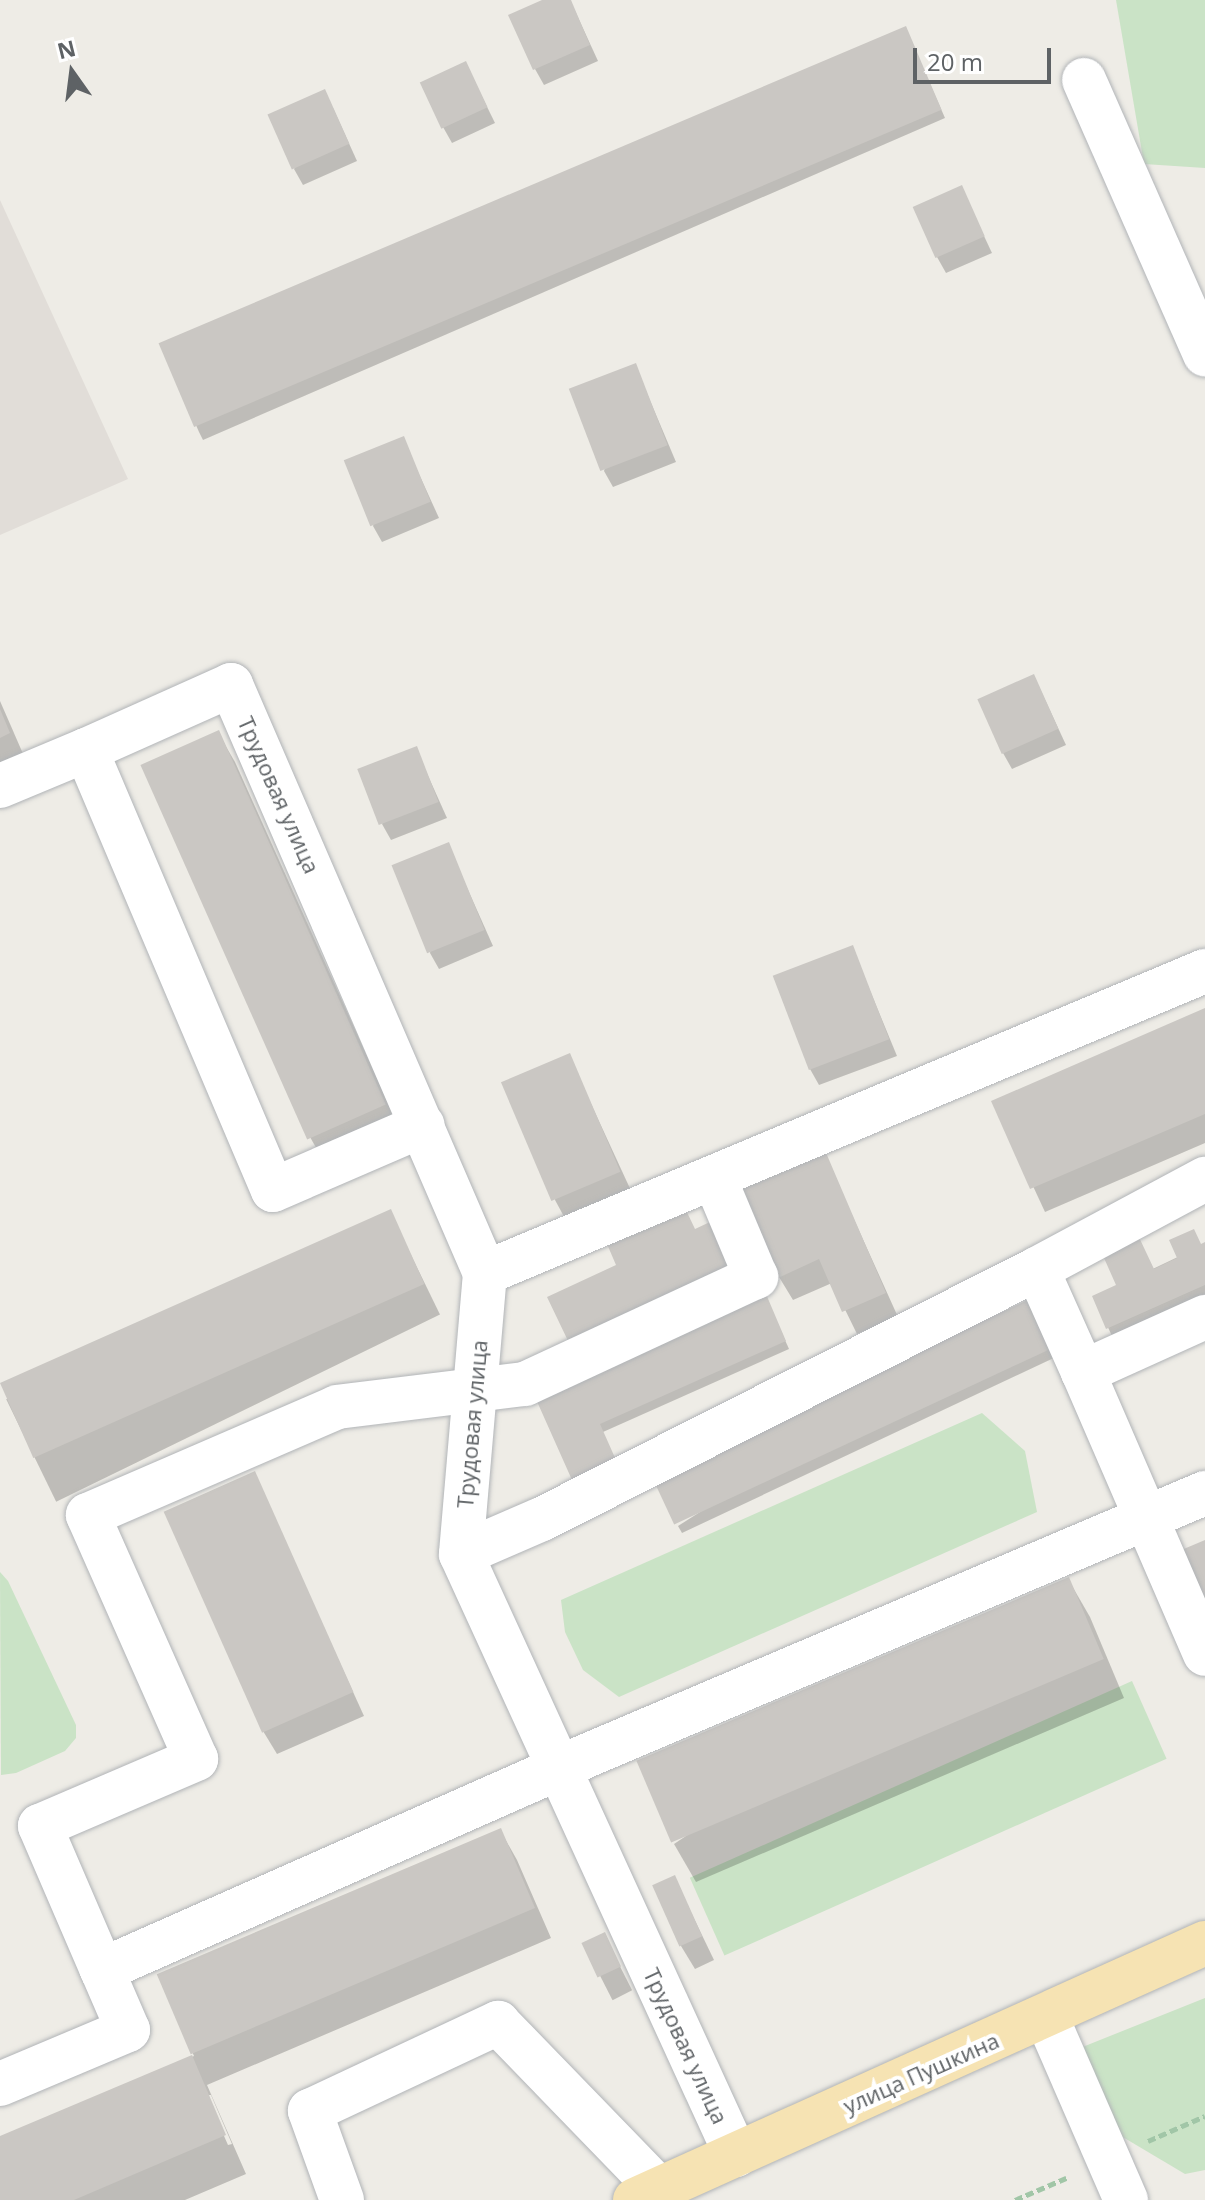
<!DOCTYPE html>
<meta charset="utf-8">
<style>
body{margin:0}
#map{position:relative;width:1205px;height:2200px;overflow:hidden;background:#eeece6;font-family:"Open Sans",sans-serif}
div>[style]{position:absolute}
.education>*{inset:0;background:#e1ddd8}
.green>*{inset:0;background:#cae3c6;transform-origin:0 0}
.shadow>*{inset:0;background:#0003;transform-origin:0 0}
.building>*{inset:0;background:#cac7c3;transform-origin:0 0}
.path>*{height:5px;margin-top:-2.5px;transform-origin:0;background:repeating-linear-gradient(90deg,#a1c6a7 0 8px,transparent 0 12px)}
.roads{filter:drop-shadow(0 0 2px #b1b4b7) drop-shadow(0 0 2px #b1b4b7)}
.minor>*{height:44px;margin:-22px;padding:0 22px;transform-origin:22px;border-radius:22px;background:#fff}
.major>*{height:44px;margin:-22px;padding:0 22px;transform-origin:22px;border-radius:22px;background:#f6e3b3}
span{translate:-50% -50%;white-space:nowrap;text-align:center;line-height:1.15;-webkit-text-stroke:8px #fff;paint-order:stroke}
.street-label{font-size:22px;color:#5e6265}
.north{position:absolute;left:32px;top:32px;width:80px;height:80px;-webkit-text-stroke:6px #fff;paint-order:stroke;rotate:346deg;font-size:22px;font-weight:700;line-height:32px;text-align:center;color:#5e6265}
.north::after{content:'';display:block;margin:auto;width:28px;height:36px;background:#5e6265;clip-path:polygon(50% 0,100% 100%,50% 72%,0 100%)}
.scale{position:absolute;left:913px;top:48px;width:138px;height:36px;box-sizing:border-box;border:4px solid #5e6265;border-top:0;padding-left:10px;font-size:24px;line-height:28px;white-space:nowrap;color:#5e6265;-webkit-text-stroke:6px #fff;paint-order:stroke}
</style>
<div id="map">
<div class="education">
<i style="clip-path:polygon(0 200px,128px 479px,0 535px)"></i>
</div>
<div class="green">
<i style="clip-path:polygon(1116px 0,1205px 0,1205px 168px,1144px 164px)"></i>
<i style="clip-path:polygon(982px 1413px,1025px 1451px,1037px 1512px,619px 1697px,583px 1670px,565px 1632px,561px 1600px)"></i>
<i style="clip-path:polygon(0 1572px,8px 1581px,76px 1725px,76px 1738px,65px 1751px,16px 1773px,1px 1775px)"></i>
<i style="left:1132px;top:1681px;width:85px;height:484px;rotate:66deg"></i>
<i style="clip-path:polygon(1205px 1998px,1205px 2170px,1185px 2174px,1116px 2133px,1070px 2052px)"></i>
</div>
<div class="shadow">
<i style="clip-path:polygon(547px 0,570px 0,598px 61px,544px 85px,535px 69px)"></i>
<i style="clip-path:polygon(909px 36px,945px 118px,203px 440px,199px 432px,164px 351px)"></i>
<i style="clip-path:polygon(466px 64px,495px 123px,452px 143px,443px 127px)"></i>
<i style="clip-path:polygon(333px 108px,357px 161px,303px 185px,294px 169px)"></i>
<i style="clip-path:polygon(961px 187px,992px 253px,946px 273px,937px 257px)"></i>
<i style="clip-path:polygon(635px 365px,676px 462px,613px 487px,604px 471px)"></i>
<i style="clip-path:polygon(403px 439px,439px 518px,382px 542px,373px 526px)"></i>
<i style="clip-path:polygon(1034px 676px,1066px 745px,1012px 769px,1003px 753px)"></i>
<i style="clip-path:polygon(0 701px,31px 772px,0 785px)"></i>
<i style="clip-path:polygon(218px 733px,235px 762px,402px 1134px,327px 1167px,310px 1137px,143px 766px)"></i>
<i style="clip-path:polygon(416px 749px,447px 818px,391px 840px,382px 824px)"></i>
<i style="clip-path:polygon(448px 845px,493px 946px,439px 969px,430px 953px)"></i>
<i style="clip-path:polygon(852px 947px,897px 1056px,819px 1085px,810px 1069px)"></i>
<i style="clip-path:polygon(1205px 1010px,1205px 1143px,1045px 1212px,994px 1102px)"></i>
<i style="clip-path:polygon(569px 1056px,633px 1195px,568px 1224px,555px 1200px)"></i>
<i style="clip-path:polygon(820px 1144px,898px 1317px,857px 1334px,832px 1283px,793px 1300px,779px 1277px)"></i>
<i style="left:390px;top:1212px;width:114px;height:427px;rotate:64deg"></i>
<i style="clip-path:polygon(1205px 1244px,1205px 1294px,1112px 1336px,1094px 1297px)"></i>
<i style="clip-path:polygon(1031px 1301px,1058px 1356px,682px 1533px,678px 1526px)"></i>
<i style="clip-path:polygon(769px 1304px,789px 1349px,603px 1432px,538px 1398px)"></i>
<i style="clip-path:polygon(254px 1474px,364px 1716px,277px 1754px,263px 1731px)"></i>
<i style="clip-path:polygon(1068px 1579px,1090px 1617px,1124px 1698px,696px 1882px,674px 1844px)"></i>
<i style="clip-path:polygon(evenodd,500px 1830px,517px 1860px,551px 1938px,207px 2085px,246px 2174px,185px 2200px,0 2200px,0 2139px,194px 2056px,159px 1975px,500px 1830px,206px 2095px,211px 2095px,232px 2144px,228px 2145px,206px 2095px)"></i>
<i style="clip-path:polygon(674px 1877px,714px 1960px,695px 1969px,681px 1946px)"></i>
<i style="left:604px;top:1935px;width:62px;height:22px;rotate:63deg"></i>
</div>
<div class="building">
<i style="clip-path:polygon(542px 0,571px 0,590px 45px,533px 70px,508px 15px)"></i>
<i style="left:906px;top:26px;width:91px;height:812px;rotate:67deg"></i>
<i style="left:466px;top:61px;width:51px;height:51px;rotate:65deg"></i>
<i style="left:325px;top:89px;width:60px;height:63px;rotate:66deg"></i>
<i style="left:962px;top:185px;width:56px;height:54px;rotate:66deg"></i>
<i style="left:636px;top:363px;width:88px;height:72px;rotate:69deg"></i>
<i style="left:404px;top:436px;width:71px;height:65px;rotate:68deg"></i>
<i style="left:1034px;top:674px;width:60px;height:62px;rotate:66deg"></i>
<i style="clip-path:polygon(0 709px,10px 733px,0 738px)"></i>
<i style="left:219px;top:730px;width:410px;height:86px;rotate:66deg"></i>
<i style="left:417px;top:746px;width:60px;height:64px;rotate:69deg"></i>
<i style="left:449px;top:842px;width:95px;height:62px;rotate:68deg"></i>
<i style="left:853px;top:945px;width:101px;height:86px;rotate:69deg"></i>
<i style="clip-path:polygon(1205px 1008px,1205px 1114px,1030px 1189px,991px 1101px)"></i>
<i style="left:570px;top:1053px;width:129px;height:75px;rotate:67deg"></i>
<i style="clip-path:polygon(821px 1141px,886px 1293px,842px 1312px,819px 1259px,778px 1278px,735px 1179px)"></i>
<i style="clip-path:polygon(685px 1208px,695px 1229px,710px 1222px,732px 1271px,570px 1345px,547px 1297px,616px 1265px,607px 1244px)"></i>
<i style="left:391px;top:1209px;width:82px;height:428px;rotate:66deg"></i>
<i style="clip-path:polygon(1194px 1229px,1201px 1244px,1205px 1242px,1205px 1285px,1106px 1329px,1092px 1296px,1116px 1285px,1100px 1249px,1137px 1233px,1154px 1269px,1177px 1258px,1169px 1240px)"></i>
<i style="clip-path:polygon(766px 1294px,786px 1341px,600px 1424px,616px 1460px,572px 1480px,535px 1397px)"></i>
<i style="left:1032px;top:1298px;width:54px;height:420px;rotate:65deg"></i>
<i style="left:255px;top:1471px;width:242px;height:100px;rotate:66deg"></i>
<i style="clip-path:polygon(1205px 1540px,1205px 1613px,1179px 1551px)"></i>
<i style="left:1069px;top:1577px;width:89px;height:470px;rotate:67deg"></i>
<i style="left:501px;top:1828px;width:87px;height:374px;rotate:67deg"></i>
<i style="left:675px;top:1875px;width:67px;height:25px;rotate:66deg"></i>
<i style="left:605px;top:1932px;width:38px;height:26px;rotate:65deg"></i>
<i style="clip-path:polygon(192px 2055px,226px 2135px,74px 2200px,0 2200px,0 2136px)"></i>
</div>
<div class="path">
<i style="left:1148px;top:2141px;width:62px;rotate:-23.7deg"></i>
<i style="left:1015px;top:2200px;width:56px;rotate:-23.3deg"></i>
</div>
<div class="roads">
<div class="minor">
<i style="left:1084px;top:80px;width:300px;rotate:66.2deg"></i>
<i style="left:86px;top:750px;width:159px;rotate:-24.1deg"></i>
<i style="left:231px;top:685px;width:641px;rotate:66.64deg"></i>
<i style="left:485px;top:1273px;width:282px;rotate:94.9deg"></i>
<i style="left:461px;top:1554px;width:661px;rotate:65.41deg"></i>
<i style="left:0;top:786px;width:93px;rotate:-22.7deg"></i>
<i style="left:86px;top:750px;width:478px;rotate:67deg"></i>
<i style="left:273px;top:1190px;width:163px;rotate:-23.4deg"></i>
<i style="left:485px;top:1273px;width:781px;rotate:-22.76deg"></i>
<i style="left:1205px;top:1317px;width:134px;rotate:155.7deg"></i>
<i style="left:1083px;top:1372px;width:307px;rotate:66.6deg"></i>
<i style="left:1083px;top:1372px;width:113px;rotate:-114.1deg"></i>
<i style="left:1037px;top:1269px;width:191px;rotate:-28.2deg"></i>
<i style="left:461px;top:1554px;width:88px;rotate:-23.4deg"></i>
<i style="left:542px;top:1519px;width:555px;rotate:-26.8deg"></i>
<i style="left:102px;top:1970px;width:157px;rotate:-113.3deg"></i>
<i style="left:40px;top:1826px;width:170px;rotate:-23.2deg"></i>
<i style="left:196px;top:1759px;width:267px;rotate:-113.9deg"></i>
<i style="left:88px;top:1515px;width:271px;rotate:-23.4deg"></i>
<i style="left:337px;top:1407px;width:189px;rotate:-7deg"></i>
<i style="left:525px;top:1384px;width:255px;rotate:-24.9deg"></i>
<i style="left:756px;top:1277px;width:108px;rotate:-112.8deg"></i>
<i style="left:1046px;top:2016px;width:201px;rotate:66.5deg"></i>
<i style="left:0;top:2084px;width:139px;rotate:-22.9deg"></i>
<i style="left:128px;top:2030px;width:65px;rotate:-113.4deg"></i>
<i style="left:102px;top:1970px;width:529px;rotate:-23.85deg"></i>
<i style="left:586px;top:1756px;width:673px;rotate:-23.02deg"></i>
<i style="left:342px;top:2200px;width:95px;rotate:-109.8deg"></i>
<i style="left:310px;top:2111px;width:208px;rotate:-25.1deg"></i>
<i style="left:498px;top:2023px;width:231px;rotate:45.9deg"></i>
</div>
<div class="major">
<i style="left:635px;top:2200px;width:625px;rotate:-24.27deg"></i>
</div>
</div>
<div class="street-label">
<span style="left:279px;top:795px;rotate:66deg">Трудовая улица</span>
<span style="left:472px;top:1424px;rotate:-85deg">Трудовая улица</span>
<span style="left:686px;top:2046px;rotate:65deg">Трудовая улица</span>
<span style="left:921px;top:2073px;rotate:-24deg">улица Пушкина</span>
</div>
<div class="north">N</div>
<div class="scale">20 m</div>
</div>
